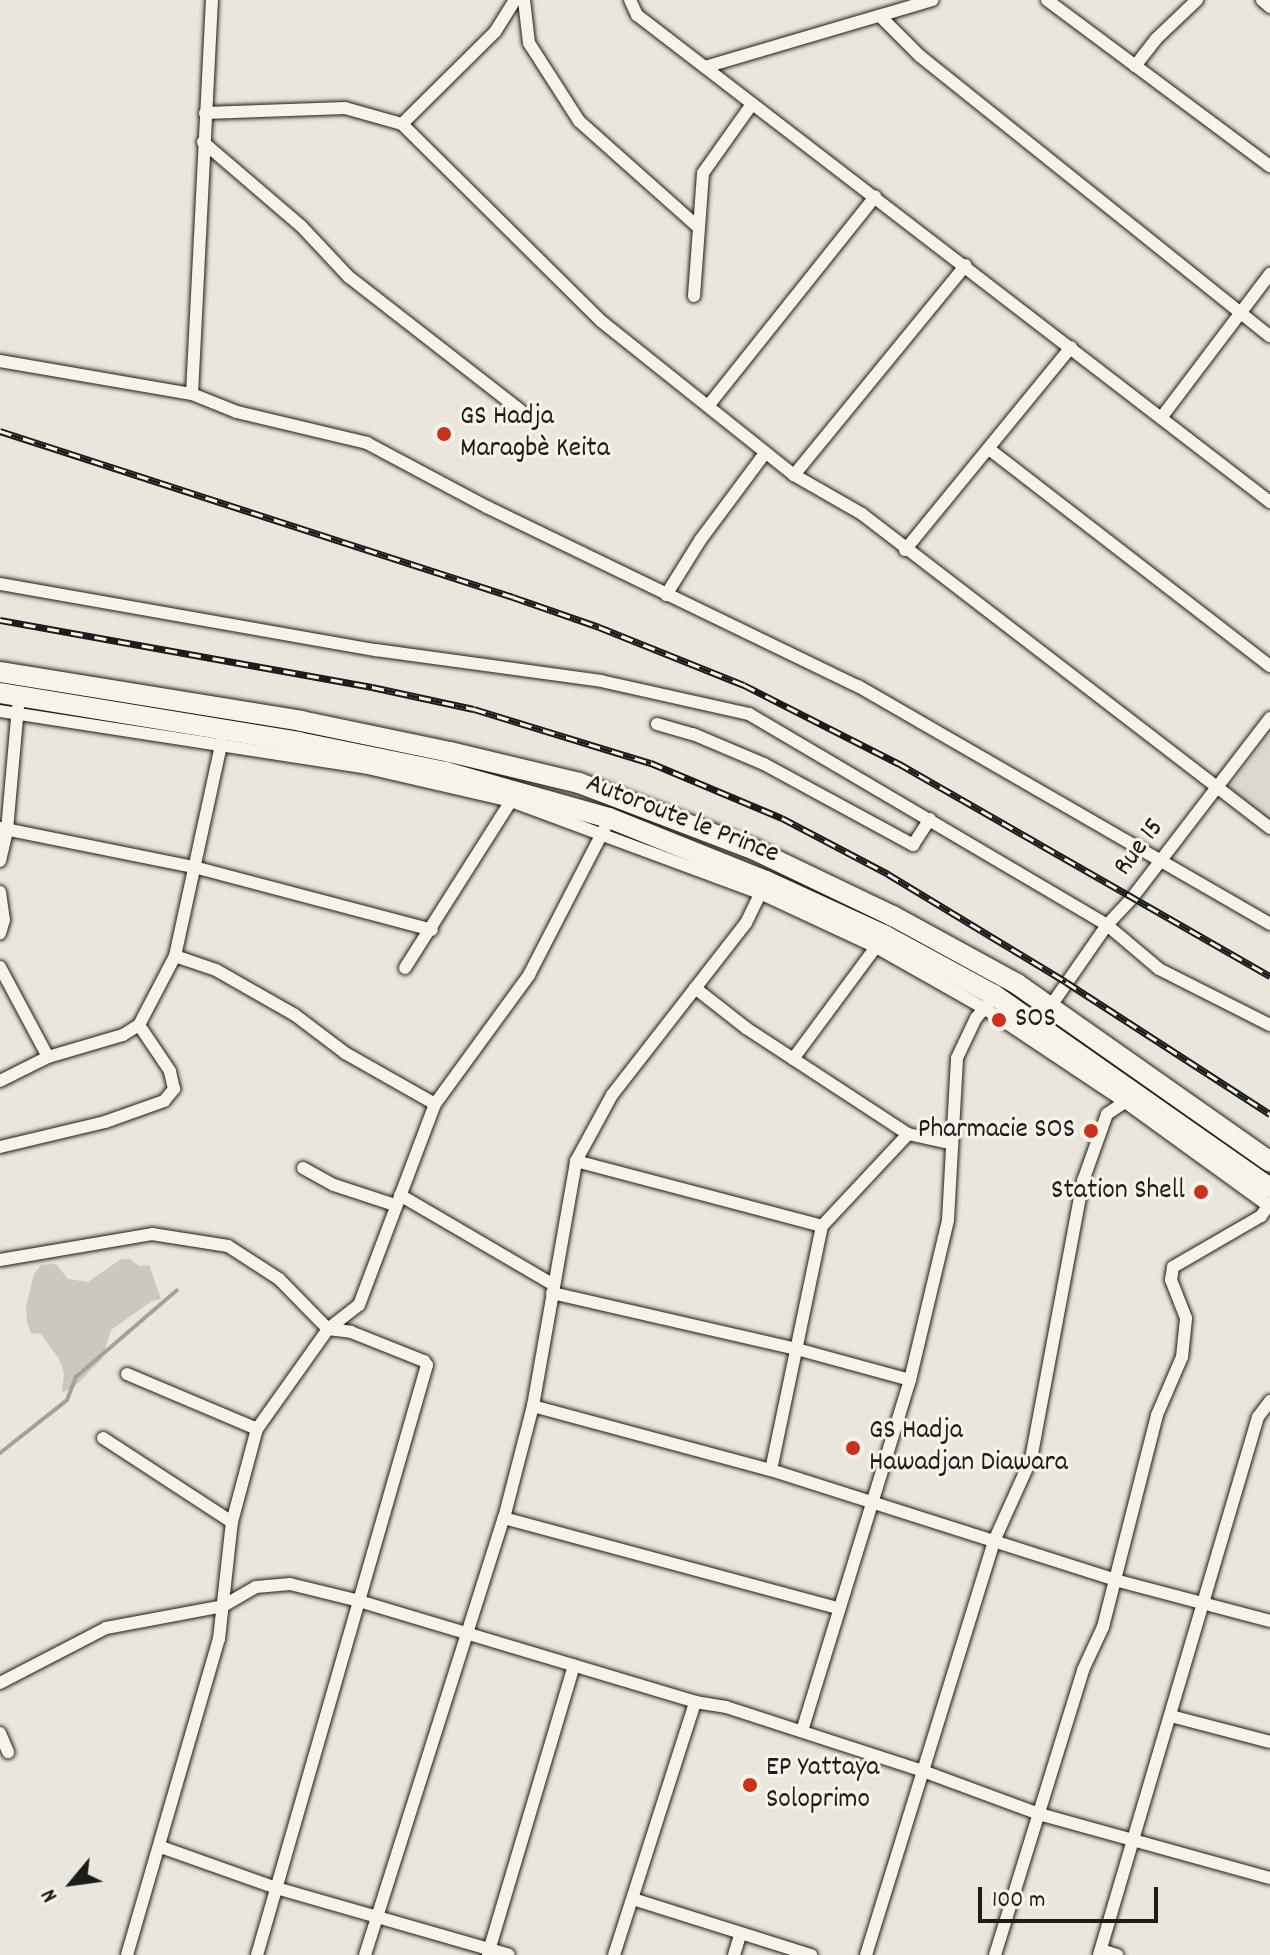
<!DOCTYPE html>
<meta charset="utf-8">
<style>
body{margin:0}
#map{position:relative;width:1270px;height:1955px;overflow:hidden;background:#eae6dc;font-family:Dekko,sans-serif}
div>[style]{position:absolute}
.built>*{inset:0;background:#dad7ce}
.green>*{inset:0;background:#ccc8c0}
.stream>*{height:4px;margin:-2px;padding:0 2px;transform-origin:2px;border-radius:2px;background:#a3a19a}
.roads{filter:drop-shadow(0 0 2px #1c1c1c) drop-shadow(0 0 2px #1c1c1c)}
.minor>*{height:12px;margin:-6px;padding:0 6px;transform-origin:6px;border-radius:6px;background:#f7f3e8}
.primary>*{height:20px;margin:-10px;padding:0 10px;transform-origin:10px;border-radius:10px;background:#f7f3e8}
.rail>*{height:7px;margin-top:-3.5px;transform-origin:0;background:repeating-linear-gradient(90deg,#f7f3e8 0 12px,#1c1c1c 0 24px);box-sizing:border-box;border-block:2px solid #1c1c1c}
.dots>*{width:22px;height:22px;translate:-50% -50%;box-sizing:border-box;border:4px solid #f7f3e8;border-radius:50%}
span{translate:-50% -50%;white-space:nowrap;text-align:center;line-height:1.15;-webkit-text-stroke:6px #f7f3e8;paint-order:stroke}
.poi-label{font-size:28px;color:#1c1c1c}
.left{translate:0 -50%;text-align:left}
.right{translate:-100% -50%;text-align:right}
.street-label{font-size:28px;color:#1c1c1c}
.north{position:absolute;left:32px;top:1843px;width:80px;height:80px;-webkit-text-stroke:6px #f7f3e8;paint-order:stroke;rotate:241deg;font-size:22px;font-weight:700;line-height:32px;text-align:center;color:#1c1c1c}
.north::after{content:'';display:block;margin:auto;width:28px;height:36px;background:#1c1c1c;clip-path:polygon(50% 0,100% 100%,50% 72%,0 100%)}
.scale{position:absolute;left:978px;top:1887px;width:180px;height:36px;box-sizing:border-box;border:4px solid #1c1c1c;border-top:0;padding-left:10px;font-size:24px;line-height:28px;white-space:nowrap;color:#1c1c1c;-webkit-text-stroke:6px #f7f3e8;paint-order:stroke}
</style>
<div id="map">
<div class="built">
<i style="clip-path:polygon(1270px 734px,1270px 821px,1228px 789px)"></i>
</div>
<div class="green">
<i style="clip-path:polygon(121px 1259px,130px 1259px,139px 1266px,149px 1265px,161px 1299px,152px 1301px,111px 1330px,102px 1359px,75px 1386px,62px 1393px,64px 1373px,59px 1359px,41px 1334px,31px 1333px,27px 1322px,26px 1307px,34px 1274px,41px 1265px,56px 1264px,68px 1279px,88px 1282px)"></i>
</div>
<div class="stream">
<i style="left:0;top:1453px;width:85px;rotate:-38.3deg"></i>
<i style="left:67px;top:1400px;width:25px;rotate:-69deg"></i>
<i style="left:76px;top:1377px;width:133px;rotate:-40.7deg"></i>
</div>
<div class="roads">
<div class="minor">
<i style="left:524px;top:0;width:43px;rotate:83.4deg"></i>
<i style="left:529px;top:43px;width:93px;rotate:57.3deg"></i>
<i style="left:579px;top:121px;width:158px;rotate:41.7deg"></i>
<i style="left:630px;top:0;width:17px;rotate:65deg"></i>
<i style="left:637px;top:15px;width:799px;rotate:37.57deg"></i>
<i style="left:1047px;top:0;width:278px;rotate:36.7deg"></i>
<i style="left:1262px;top:0;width:11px;rotate:41deg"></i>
<i style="left:881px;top:17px;width:55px;rotate:45deg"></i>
<i style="left:920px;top:56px;width:448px;rotate:38.7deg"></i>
<i style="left:1135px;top:66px;width:34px;rotate:-52deg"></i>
<i style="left:1156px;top:39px;width:57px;rotate:-43.6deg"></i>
<i style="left:705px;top:67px;width:237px;rotate:-16.4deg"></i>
<i style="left:205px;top:113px;width:140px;rotate:-2deg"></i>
<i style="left:345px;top:108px;width:59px;rotate:15.7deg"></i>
<i style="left:402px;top:124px;width:131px;rotate:-44.7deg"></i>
<i style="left:495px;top:32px;width:38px;rotate:-58deg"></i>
<i style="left:402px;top:124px;width:280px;rotate:44.7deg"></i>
<i style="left:601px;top:321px;width:247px;rotate:38.6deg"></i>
<i style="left:794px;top:475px;width:78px;rotate:29.8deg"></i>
<i style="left:862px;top:514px;width:515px;rotate:37.58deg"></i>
<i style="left:203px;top:142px;width:130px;rotate:40.6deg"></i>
<i style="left:302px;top:227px;width:69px;rotate:46.8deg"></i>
<i style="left:349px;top:277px;width:218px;rotate:37.9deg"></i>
<i style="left:694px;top:296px;width:123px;rotate:-85.8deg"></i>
<i style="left:703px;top:173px;width:85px;rotate:-54.6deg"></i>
<i style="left:0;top:361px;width:195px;rotate:9.8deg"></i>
<i style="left:192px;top:394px;width:48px;rotate:21.8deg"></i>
<i style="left:237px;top:412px;width:134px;rotate:13.4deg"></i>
<i style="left:367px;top:443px;width:136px;rotate:28.1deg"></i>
<i style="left:487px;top:507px;width:412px;rotate:25.8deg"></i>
<i style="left:858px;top:686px;width:476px;rotate:30deg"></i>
<i style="left:192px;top:394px;width:395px;rotate:-87.1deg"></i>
<i style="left:708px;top:406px;width:268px;rotate:-51.4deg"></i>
<i style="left:1161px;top:418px;width:181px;rotate:-52.9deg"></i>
<i style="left:989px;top:449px;width:355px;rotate:37.7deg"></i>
<i style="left:794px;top:475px;width:271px;rotate:-50.7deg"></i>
<i style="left:905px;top:550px;width:262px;rotate:-50.7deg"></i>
<i style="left:0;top:584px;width:382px;rotate:10deg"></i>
<i style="left:376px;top:650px;width:227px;rotate:7.8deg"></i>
<i style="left:601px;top:681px;width:152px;rotate:12.6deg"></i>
<i style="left:749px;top:714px;width:416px;rotate:30.5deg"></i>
<i style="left:1107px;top:925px;width:68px;rotate:40.2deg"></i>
<i style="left:1159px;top:969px;width:124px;rotate:26.8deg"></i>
<i style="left:666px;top:595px;width:66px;rotate:-58deg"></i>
<i style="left:701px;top:539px;width:107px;rotate:-53.3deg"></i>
<i style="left:0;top:711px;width:372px;rotate:8.8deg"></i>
<i style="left:368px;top:768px;width:147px;rotate:13deg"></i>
<i style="left:511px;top:801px;width:265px;rotate:20.3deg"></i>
<i style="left:760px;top:893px;width:128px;rotate:25deg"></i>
<i style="left:876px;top:947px;width:124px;rotate:29.5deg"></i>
<i style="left:984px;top:1008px;width:169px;rotate:33.7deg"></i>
<i style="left:1125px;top:1102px;width:179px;rotate:35.9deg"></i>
<i style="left:657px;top:724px;width:37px;rotate:16deg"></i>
<i style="left:693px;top:734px;width:77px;rotate:22.9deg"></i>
<i style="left:764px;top:764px;width:170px;rotate:28.5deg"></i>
<i style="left:913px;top:845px;width:31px;rotate:-57deg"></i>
<i style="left:0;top:828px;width:198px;rotate:11.4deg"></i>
<i style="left:194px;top:867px;width:246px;rotate:14.8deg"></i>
<i style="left:0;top:861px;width:32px;rotate:-77deg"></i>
<i style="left:7px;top:830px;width:123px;rotate:-84.9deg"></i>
<i style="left:0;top:892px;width:28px;rotate:82deg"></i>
<i style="left:4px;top:920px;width:14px;rotate:107deg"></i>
<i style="left:175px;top:956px;width:43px;rotate:18.9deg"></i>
<i style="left:216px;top:970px;width:91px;rotate:29.7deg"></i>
<i style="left:295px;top:1015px;width:63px;rotate:37.2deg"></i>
<i style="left:345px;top:1053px;width:103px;rotate:29.5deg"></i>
<i style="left:0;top:967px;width:102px;rotate:61.9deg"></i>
<i style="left:405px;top:968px;width:198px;rotate:-57.6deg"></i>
<i style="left:695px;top:988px;width:65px;rotate:38.1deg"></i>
<i style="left:746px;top:1028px;width:194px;rotate:33.2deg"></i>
<i style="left:908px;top:1134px;width:43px;rotate:12.1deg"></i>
<i style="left:1050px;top:1007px;width:100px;rotate:-55.2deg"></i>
<i style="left:1107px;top:925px;width:37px;rotate:-47deg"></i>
<i style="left:1132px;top:898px;width:227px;rotate:-52.5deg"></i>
<i style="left:793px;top:1059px;width:139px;rotate:-53.5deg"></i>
<i style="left:0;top:1081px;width:54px;rotate:-26.6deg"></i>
<i style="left:48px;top:1057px;width:78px;rotate:-16.3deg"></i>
<i style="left:123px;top:1035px;width:19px;rotate:-32deg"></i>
<i style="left:139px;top:1025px;width:78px;rotate:-62.4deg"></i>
<i style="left:175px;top:956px;width:220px;rotate:-77.7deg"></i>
<i style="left:0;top:1147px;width:108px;rotate:-13.4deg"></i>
<i style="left:105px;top:1122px;width:63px;rotate:-19.6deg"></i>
<i style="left:164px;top:1101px;width:16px;rotate:-50deg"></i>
<i style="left:174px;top:1089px;width:18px;rotate:-103deg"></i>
<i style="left:170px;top:1071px;width:55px;rotate:-124deg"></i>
<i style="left:576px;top:1161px;width:254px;rotate:14.8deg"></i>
<i style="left:303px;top:1168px;width:35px;rotate:29deg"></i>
<i style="left:334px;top:1185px;width:64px;rotate:18.2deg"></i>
<i style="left:400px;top:1195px;width:178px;rotate:30.3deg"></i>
<i style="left:0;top:1260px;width:154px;rotate:-9.7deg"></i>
<i style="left:152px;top:1234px;width:77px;rotate:9deg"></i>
<i style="left:228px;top:1246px;width:61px;rotate:32.9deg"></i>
<i style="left:279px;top:1279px;width:70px;rotate:45.6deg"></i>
<i style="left:328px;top:1329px;width:23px;rotate:7deg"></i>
<i style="left:351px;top:1332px;width:79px;rotate:21.7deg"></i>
<i style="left:424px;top:1361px;width:5px;rotate:53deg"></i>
<i style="left:427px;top:1365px;width:614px;rotate:106.07deg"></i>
<i style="left:552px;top:1293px;width:251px;rotate:12.9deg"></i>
<i style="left:797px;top:1349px;width:117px;rotate:15.3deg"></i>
<i style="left:127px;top:1374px;width:141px;rotate:22.9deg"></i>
<i style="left:533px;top:1406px;width:246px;rotate:15.1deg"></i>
<i style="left:771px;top:1470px;width:361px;rotate:17.7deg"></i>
<i style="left:1115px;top:1580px;width:160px;rotate:14.8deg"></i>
<i style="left:103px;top:1438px;width:154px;rotate:33.1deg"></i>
<i style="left:771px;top:1470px;width:249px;rotate:-78.2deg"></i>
<i style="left:822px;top:1226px;width:126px;rotate:-46.9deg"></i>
<i style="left:504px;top:1518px;width:345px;rotate:15.1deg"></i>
<i style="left:0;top:1683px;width:119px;rotate:-27.4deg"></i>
<i style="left:106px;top:1628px;width:119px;rotate:-10.6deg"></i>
<i style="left:223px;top:1606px;width:38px;rotate:-30deg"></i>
<i style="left:256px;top:1587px;width:34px;rotate:-5deg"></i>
<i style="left:290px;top:1584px;width:71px;rotate:13.8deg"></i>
<i style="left:359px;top:1601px;width:351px;rotate:16.7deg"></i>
<i style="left:695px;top:1702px;width:31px;rotate:9deg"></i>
<i style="left:726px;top:1707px;width:204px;rotate:18deg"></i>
<i style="left:920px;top:1770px;width:127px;rotate:20.3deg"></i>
<i style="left:1039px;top:1814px;width:240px;rotate:15.5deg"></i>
<i style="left:1171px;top:1716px;width:102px;rotate:14.7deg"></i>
<i style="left:802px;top:1731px;width:367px;rotate:-72.9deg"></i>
<i style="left:910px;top:1380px;width:164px;rotate:-76.6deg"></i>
<i style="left:948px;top:1220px;width:162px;rotate:-86.8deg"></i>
<i style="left:957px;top:1058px;width:44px;rotate:-64.6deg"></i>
<i style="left:976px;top:1018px;width:18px;rotate:-49deg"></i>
<i style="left:0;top:1733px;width:21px;rotate:67deg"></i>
<i style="left:161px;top:1847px;width:122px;rotate:19.6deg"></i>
<i style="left:276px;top:1888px;width:242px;rotate:16deg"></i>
<i style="left:633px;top:1899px;width:187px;rotate:17.5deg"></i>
<i style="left:1101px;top:1950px;width:17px;rotate:17deg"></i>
<i style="left:488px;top:1954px;width:301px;rotate:-73.4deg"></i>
<i style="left:127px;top:1955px;width:329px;rotate:-73.8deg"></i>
<i style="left:219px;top:1639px;width:118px;rotate:-83.7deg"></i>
<i style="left:232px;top:1522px;width:96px;rotate:-75deg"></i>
<i style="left:257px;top:1429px;width:123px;rotate:-54.6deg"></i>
<i style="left:328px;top:1329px;width:39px;rotate:-38deg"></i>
<i style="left:359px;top:1305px;width:215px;rotate:-69.3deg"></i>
<i style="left:435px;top:1104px;width:160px;rotate:-53.9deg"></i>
<i style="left:529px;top:975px;width:165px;rotate:-62.7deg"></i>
<i style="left:365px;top:1955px;width:459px;rotate:-72.4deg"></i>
<i style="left:504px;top:1518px;width:116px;rotate:-75.5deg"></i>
<i style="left:533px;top:1406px;width:249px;rotate:-80deg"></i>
<i style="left:576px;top:1161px;width:75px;rotate:-61.4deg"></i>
<i style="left:612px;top:1095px;width:218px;rotate:-52.1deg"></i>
<i style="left:746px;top:923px;width:41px;rotate:-64.1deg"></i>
<i style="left:614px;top:1955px;width:266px;rotate:-72.2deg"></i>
<i style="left:734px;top:1955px;width:21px;rotate:-73deg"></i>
<i style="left:866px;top:1955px;width:433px;rotate:-72.8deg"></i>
<i style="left:994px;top:1541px;width:90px;rotate:-65.7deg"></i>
<i style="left:1031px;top:1459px;width:283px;rotate:-79.4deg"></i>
<i style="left:1083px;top:1181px;width:71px;rotate:-70.3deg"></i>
<i style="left:1107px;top:1114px;width:22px;rotate:-34deg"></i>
<i style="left:1125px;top:1102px;width:8px;rotate:-67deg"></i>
<i style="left:995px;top:1955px;width:298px;rotate:-72.8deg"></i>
<i style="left:1083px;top:1670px;width:47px;rotate:-65.1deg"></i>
<i style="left:1103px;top:1627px;width:219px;rotate:-75.7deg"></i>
<i style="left:1157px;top:1415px;width:63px;rotate:-66.7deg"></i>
<i style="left:1182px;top:1357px;width:39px;rotate:-84deg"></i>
<i style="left:1186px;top:1318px;width:41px;rotate:-111.5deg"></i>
<i style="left:1171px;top:1280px;width:13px;rotate:-81deg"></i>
<i style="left:1173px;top:1267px;width:102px;rotate:-30.1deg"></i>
<i style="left:1261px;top:1216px;width:16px;rotate:-55deg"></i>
<i style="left:1099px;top:1955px;width:561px;rotate:-73.54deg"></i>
<i style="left:1258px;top:1417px;width:20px;rotate:-53deg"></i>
</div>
<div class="primary">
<i style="left:0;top:672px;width:305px;rotate:9.2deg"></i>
<i style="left:301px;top:721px;width:152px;rotate:11.8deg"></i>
<i style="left:450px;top:752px;width:133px;rotate:13.5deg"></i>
<i style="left:579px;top:783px;width:188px;rotate:20.8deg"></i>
<i style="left:755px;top:850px;width:153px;rotate:25.6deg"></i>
<i style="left:893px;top:916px;width:141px;rotate:28.7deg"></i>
<i style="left:1017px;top:984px;width:309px;rotate:35.1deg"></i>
<i style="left:0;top:693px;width:302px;rotate:9.3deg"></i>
<i style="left:298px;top:742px;width:151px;rotate:11.5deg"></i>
<i style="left:446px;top:772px;width:169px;rotate:15.8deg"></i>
<i style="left:609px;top:818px;width:169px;rotate:21.9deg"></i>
<i style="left:766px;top:881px;width:130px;rotate:24.6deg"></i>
<i style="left:884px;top:935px;width:125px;rotate:28.6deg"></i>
<i style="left:994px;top:995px;width:337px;rotate:35deg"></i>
</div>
</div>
<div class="rail">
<i style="left:0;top:431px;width:539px;rotate:17.93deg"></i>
<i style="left:513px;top:597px;width:91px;rotate:19.2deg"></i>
<i style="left:599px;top:627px;width:156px;rotate:21.8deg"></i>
<i style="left:744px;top:685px;width:173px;rotate:26.9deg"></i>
<i style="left:898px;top:763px;width:429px;rotate:29.8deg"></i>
<i style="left:0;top:620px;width:378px;rotate:10.2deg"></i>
<i style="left:372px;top:687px;width:104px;rotate:12.2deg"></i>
<i style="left:474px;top:709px;width:185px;rotate:17deg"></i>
<i style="left:651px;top:763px;width:142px;rotate:22.8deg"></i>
<i style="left:782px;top:818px;width:120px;rotate:27.8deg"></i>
<i style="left:888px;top:874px;width:208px;rotate:31.2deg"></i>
<i style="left:1066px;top:982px;width:243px;rotate:32.9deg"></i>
</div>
<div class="dots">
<i style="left:444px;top:434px;background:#c8321e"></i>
<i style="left:999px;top:1020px;background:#c8321e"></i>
<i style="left:1091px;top:1131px;background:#c8321e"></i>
<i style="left:1201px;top:1192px;background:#c8321e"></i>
<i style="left:853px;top:1448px;background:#c8321e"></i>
<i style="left:750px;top:1785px;background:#c8321e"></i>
</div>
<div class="poi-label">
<span class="left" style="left:460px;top:434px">GS Hadja<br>Maragbè Keita</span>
<span class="left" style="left:1015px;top:1020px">SOS</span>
<span class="right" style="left:1075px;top:1131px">Pharmacie SOS</span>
<span class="right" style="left:1185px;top:1192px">Station Shell</span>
<span class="left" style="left:869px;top:1448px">GS Hadja<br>Hawadjan Diawara</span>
<span class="left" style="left:766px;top:1785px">EP Yattaya<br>Soloprimo</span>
</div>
<div class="street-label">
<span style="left:682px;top:820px;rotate:21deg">Autoroute le Prince</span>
<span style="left:1140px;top:848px;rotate:-53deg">Rue 15</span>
</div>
<div class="north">N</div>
<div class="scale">100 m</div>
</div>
